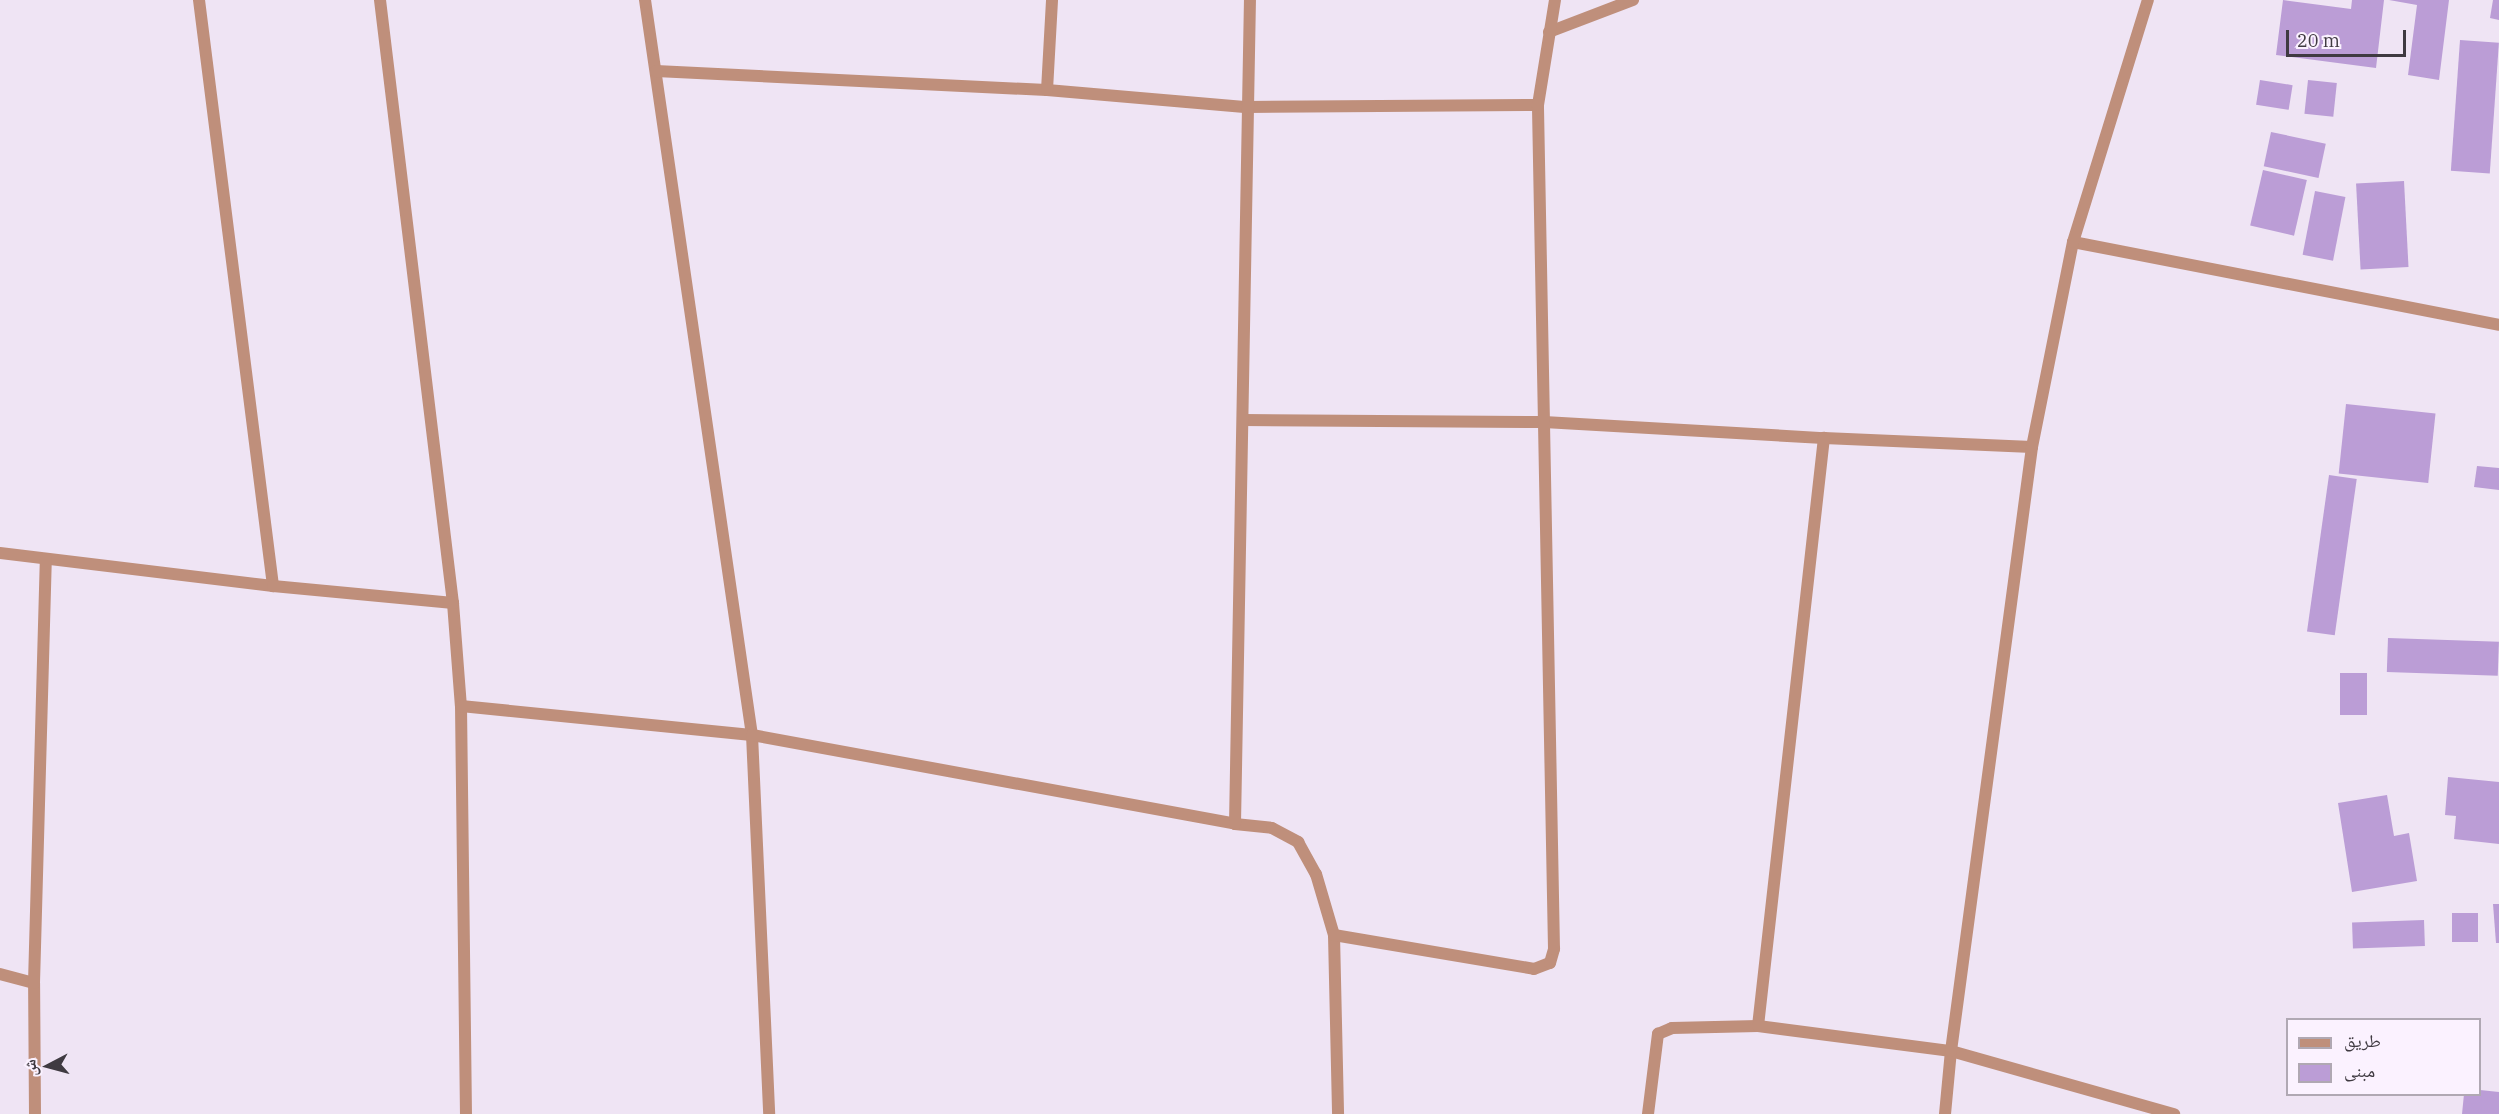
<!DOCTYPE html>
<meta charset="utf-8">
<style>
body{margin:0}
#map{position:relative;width:2499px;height:1114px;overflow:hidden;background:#efe4f4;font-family:"IBM Plex Serif","Noto Naskh Arabic",serif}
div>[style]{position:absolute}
.building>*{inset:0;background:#bb9dd6;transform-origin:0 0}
.minor>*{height:12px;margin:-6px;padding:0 6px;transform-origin:6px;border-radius:6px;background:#bf8f7b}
span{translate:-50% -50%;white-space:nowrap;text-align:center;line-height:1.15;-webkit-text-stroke:5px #fbf2ff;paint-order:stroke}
.legend{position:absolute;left:2286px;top:1018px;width:195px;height:78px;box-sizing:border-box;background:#fbf2ff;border:2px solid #b0a8b3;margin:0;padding:8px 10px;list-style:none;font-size:18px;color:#3f3a41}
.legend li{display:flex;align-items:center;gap:12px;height:30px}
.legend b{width:30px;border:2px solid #b0a8b3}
.north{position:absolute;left:18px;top:1036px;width:60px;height:60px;-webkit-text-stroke:4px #fbf2ff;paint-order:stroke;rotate:264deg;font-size:16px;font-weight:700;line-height:24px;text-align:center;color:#3f3a41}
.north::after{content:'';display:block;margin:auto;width:21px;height:27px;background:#3f3a41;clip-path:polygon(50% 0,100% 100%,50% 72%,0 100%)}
.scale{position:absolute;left:2286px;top:30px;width:120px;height:27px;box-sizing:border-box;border:3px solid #3f3a41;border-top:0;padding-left:8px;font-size:18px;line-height:21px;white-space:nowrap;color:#3f3a41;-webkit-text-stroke:4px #fbf2ff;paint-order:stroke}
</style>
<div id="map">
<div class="building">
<i style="clip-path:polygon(2283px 0,2351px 9px,2352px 0,2384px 0,2376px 68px,2276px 55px)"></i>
<i style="clip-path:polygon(2389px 0,2449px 0,2439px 80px,2408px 75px,2417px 5px)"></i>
<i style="clip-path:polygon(2493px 0,2499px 0,2499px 20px,2490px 18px)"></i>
<i style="left:2460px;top:40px;width:39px;height:131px;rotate:4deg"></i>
<i style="left:2260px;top:80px;width:33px;height:25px;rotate:9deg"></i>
<i style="left:2308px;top:80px;width:29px;height:34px;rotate:6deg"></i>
<i style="left:2271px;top:132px;width:56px;height:35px;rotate:12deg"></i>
<i style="left:2263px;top:170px;width:45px;height:57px;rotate:13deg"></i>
<i style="left:2404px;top:181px;width:86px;height:48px;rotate:87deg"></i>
<i style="left:2315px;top:191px;width:31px;height:65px;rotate:11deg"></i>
<i style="left:2346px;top:404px;width:90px;height:70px;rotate:6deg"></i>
<i style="clip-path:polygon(2477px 466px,2499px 468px,2499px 490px,2474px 487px)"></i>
<i style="left:2329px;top:475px;width:28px;height:158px;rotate:8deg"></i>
<i style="left:2388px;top:638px;width:111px;height:34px;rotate:2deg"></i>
<i style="left:2340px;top:673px;width:27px;height:42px"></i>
<i style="clip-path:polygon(2448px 777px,2499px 782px,2499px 844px,2454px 839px,2456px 816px,2445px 815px)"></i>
<i style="clip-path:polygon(2387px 795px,2394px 836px,2409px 833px,2417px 881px,2352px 892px,2338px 803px)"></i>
<i style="clip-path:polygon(2493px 904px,2499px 904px,2499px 943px,2496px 943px)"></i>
<i style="left:2452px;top:913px;width:26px;height:29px"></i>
<i style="left:2424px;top:920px;width:26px;height:72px;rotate:88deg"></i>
<i style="clip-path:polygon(2480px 1090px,2499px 1092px,2499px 1114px,2462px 1114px,2464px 1094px,2480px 1094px)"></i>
</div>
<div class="minor">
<i style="left:199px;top:0;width:591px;rotate:82.8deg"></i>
<i style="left:380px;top:0;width:607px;rotate:83.1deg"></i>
<i style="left:453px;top:603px;width:103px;rotate:85.6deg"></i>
<i style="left:461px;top:706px;width:408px;rotate:89.3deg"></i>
<i style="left:645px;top:0;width:743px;rotate:81.72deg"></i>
<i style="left:752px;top:735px;width:379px;rotate:87.4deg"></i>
<i style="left:1549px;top:32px;width:90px;rotate:-20.9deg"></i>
<i style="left:656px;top:71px;width:391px;rotate:2.8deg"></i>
<i style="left:1047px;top:90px;width:201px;rotate:4.9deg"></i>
<i style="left:1247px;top:107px;width:291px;rotate:-0.4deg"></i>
<i style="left:1047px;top:90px;width:90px;rotate:-86.8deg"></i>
<i style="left:2073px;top:242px;width:434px;rotate:11deg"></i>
<i style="left:1243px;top:420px;width:301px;rotate:0.4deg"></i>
<i style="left:1544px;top:422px;width:280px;rotate:3.3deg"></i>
<i style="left:1824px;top:438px;width:208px;rotate:2.5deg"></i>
<i style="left:0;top:553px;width:275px;rotate:6.9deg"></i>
<i style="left:273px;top:586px;width:181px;rotate:5.4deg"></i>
<i style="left:461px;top:706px;width:292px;rotate:5.7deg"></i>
<i style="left:752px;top:735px;width:491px;rotate:10.4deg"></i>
<i style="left:1235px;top:824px;width:37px;rotate:6deg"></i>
<i style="left:1272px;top:828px;width:30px;rotate:28deg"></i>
<i style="left:1298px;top:842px;width:37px;rotate:61deg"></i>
<i style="left:1316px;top:874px;width:64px;rotate:73.6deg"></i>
<i style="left:1334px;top:935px;width:179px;rotate:88.7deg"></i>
<i style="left:1235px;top:824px;width:824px;rotate:-88.96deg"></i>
<i style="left:1334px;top:935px;width:203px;rotate:9.6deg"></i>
<i style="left:1534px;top:969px;width:17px;rotate:-21deg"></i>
<i style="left:1550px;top:963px;width:15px;rotate:-74deg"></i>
<i style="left:1554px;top:949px;width:844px;rotate:-91.09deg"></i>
<i style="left:1538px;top:105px;width:106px;rotate:-80.8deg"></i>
<i style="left:0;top:974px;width:35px;rotate:15deg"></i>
<i style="left:1758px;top:1026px;width:592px;rotate:-83.6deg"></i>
<i style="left:35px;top:1114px;width:131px;rotate:-90.4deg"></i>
<i style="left:34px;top:983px;width:424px;rotate:-88.4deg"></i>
<i style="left:1648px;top:1114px;width:81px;rotate:-82.9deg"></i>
<i style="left:1658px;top:1034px;width:15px;rotate:-23deg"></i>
<i style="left:1672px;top:1028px;width:86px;rotate:-1.3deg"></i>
<i style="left:1758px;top:1026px;width:195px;rotate:7.4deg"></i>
<i style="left:1951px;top:1051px;width:232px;rotate:15.8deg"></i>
<i style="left:1945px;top:1114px;width:63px;rotate:-84.6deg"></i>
<i style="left:1951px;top:1051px;width:609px;rotate:-82.36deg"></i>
<i style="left:2032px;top:447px;width:209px;rotate:-78.7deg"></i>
<i style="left:2073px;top:242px;width:253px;rotate:-72.8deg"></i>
</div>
<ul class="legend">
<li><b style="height:8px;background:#bf8f7b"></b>طريق</li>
<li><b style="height:16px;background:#bb9dd6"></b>مبنى</li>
</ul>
<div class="north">ش</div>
<div class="scale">20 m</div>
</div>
